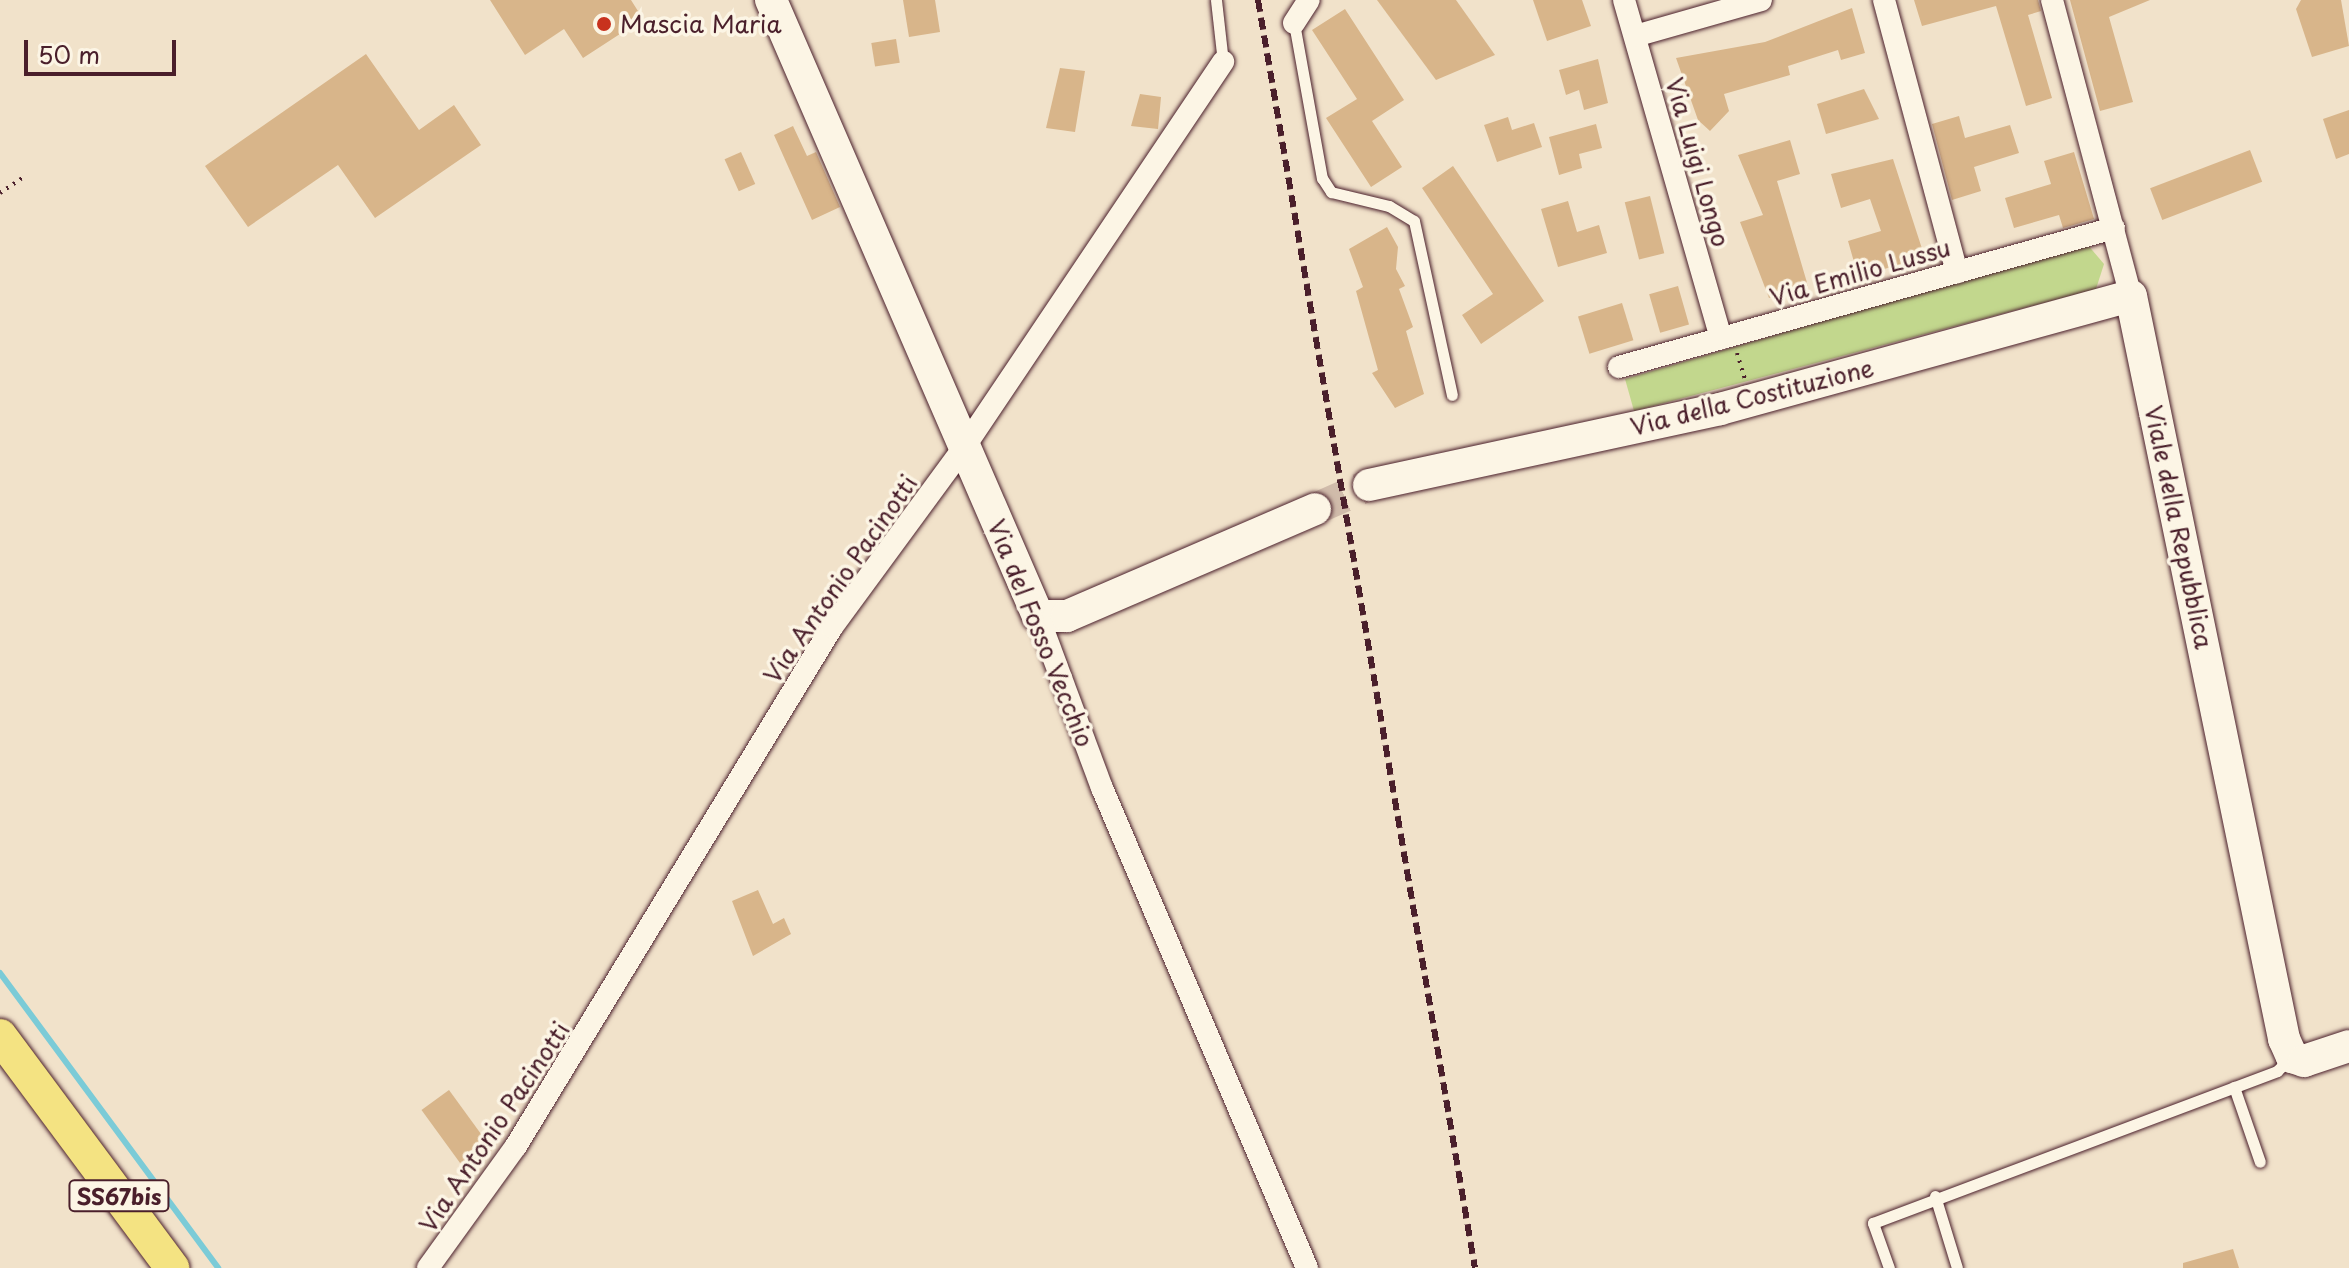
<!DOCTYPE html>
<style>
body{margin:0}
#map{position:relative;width:2349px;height:1268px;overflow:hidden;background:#f1e2ca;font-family:"Playpen Sans",sans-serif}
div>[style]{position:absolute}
.green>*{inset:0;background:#c2d78d}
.stream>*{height:6px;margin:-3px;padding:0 3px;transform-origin:3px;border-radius:3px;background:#7bcbd7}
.building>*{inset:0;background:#d8b58a;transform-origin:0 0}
.secondary-tunnel>*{height:32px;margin-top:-16px;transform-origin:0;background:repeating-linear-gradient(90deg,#d0bbaa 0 32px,transparent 0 48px)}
.path>*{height:4px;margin-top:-2px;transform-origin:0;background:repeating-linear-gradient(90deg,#4a1f2b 0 2px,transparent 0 8px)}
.roads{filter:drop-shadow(0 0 2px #4a1f2b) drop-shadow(0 0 2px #4a1f2b)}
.lane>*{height:11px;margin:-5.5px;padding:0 5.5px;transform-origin:5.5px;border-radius:5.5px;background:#fcf5e5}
.street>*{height:22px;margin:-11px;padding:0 11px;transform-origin:11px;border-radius:11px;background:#fcf5e5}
.secondary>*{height:32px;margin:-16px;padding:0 16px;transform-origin:16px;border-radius:16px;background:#fcf5e5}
.primary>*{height:34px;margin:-17px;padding:0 17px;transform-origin:17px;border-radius:17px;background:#f4e382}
.rail>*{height:6px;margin-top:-3px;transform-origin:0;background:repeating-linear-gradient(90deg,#4a1f2b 0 12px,transparent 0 18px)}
.dots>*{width:22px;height:22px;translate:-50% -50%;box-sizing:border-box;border:4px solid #fcf5e5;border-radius:50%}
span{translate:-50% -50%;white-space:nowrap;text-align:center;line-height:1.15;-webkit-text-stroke:7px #fcf5e5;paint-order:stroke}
.shield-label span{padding:2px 6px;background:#fcf5e5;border:2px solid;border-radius:6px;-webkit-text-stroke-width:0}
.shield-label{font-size:22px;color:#4a1f2b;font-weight:700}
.poi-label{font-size:24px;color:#4a1f2b}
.left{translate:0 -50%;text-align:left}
.street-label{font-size:24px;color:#4a1f2b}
.scale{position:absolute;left:24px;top:40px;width:152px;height:36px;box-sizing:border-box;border:4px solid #4a1f2b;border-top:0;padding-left:10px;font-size:24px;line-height:28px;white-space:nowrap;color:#4a1f2b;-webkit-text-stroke:6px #fcf5e5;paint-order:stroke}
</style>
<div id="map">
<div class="green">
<i style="clip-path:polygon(2087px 244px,2104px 264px,2096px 289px,1634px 411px,1625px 379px)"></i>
</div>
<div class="stream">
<i style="left:0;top:973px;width:367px;rotate:53.5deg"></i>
</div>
<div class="building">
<i style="clip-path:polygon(490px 0,631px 0,643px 19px,583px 58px,564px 29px,525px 55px)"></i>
<i style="clip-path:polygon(903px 0,935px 0,940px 32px,909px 37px)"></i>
<i style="clip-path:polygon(1377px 0,1456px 0,1495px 55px,1436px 80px)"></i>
<i style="clip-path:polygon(1533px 0,1582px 0,1591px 26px,1547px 41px)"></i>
<i style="clip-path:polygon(1914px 0,2038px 0,2041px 11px,2028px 15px,2052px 98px,2026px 106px,1996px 6px,1922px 26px)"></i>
<i style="clip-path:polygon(2070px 0,2150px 0,2109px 17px,2133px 102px,2100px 111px)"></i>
<i style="clip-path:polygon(2301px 0,2341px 0,2349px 46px,2312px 57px,2296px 9px)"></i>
<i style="clip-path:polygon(1852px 8px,1865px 53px,1841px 60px,1838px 50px,1788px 66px,1790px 75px,1724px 94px,1729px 111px,1710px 131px,1698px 120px,1676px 58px,1765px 42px)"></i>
<i style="clip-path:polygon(1345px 9px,1404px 100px,1372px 121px,1402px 167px,1371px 187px,1326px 118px,1357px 99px,1312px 30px)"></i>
<i style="left:896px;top:39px;width:24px;height:25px;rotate:81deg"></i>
<i style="clip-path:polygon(366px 54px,419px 130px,454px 105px,481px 145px,375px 218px,338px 165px,248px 227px,205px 166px)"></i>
<i style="clip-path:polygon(1598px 59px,1608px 103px,1584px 110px,1579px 90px,1566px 95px,1559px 70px)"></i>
<i style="clip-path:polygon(1060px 68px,1085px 71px,1075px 132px,1046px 128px)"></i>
<i style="clip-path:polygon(1864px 89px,1879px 119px,1826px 134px,1817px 104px)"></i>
<i style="clip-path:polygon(1140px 94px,1161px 97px,1158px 129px,1131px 126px)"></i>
<i style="clip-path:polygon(2349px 110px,2349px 154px,2336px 159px,2323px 119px)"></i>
<i style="clip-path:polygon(1959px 116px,1965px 138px,2010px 125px,2019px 153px,1974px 167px,1981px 191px,1952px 200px,1932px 124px)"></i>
<i style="clip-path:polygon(1508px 117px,1512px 130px,1534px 123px,1542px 147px,1497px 162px,1484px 125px)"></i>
<i style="clip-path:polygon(1596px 124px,1602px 148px,1579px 154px,1582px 168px,1559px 175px,1549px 137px)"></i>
<i style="clip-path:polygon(793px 126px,807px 156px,816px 152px,840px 207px,812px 220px,774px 135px)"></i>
<i style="clip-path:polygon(1790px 140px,1800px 174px,1777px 181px,1808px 286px,1769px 298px,1740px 222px,1763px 215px,1738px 155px)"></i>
<i style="left:2250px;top:150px;width:34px;height:107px;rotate:69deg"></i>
<i style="left:741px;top:152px;width:35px;height:18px;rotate:66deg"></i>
<i style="clip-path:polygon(2074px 152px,2094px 219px,2063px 228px,2059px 215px,2014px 228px,2005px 198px,2051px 184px,2044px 161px)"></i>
<i style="clip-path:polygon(1893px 159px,1925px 258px,1858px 276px,1848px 241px,1881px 231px,1870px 199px,1841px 208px,1831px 174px)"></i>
<i style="clip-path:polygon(1453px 166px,1544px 301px,1481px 344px,1462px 315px,1493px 294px,1422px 188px)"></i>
<i style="left:1650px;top:196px;width:59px;height:26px;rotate:76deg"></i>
<i style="clip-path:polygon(1568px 201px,1577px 232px,1599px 225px,1607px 253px,1558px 267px,1541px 209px)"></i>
<i style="clip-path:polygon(1387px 227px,1398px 247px,1396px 269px,1405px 286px,1399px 289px,1413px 327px,1406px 331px,1424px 394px,1395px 408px,1372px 373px,1378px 370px,1356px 291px,1363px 287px,1349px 249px)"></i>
<i style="left:1678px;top:286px;width:40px;height:30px;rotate:74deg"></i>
<i style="left:1622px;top:303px;width:39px;height:46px;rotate:73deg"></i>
<i style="clip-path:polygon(758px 890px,773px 924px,784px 918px,791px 934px,753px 956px,732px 901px)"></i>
<i style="left:449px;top:1090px;width:74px;height:34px;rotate:54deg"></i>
<i style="clip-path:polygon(2233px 1249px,2239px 1268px,2183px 1268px,2183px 1263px)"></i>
</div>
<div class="secondary-tunnel">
<i style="left:1315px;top:509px;width:59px;rotate:-24deg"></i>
</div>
<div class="path">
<i style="left:0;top:193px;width:27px;rotate:-34deg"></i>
<i style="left:1737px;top:353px;width:27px;rotate:73deg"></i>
</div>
<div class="roads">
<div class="lane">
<i style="left:1216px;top:0;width:62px;rotate:83.6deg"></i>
<i style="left:1294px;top:23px;width:158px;rotate:79.8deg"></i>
<i style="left:1322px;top:178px;width:17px;rotate:57deg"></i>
<i style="left:1331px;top:192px;width:60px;rotate:13.6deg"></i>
<i style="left:1389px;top:206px;width:29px;rotate:31deg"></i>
<i style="left:1414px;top:221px;width:178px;rotate:77.7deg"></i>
<i style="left:2234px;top:1087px;width:79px;rotate:70.9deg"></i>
<i style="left:1935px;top:1196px;width:75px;rotate:73deg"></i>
<i style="left:1889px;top:1268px;width:48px;rotate:-109.6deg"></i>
<i style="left:1873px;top:1223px;width:432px;rotate:-20.6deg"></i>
<i style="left:2277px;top:1071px;width:20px;rotate:-45deg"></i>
</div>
<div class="street">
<i style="left:1624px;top:0;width:352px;rotate:74deg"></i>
<i style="left:1884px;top:0;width:282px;rotate:75deg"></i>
<i style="left:2052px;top:0;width:306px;rotate:75.1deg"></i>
<i style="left:1294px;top:23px;width:27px;rotate:-57deg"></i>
<i style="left:1635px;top:36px;width:131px;rotate:-15.9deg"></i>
<i style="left:1619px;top:367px;width:514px;rotate:-15.69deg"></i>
<i style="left:1038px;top:616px;width:184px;rotate:69.6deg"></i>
<i style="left:1102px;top:788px;width:522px;rotate:66.87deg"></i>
<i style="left:428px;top:1268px;width:150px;rotate:-54.2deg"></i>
<i style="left:516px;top:1146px;width:608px;rotate:-58.66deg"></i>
<i style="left:832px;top:627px;width:225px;rotate:-53.7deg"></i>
<i style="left:965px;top:446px;width:463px;rotate:-56.1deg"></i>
</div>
<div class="secondary">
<i style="left:771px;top:0;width:671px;rotate:66.57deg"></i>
<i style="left:1038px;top:616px;width:29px"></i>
<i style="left:1067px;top:616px;width:270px;rotate:-23.3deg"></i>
<i style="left:1369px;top:485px;width:359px;rotate:-12.2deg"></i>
<i style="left:1720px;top:409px;width:426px;rotate:-15.4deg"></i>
<i style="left:2131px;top:296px;width:759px;rotate:78.36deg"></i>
<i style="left:2284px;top:1039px;width:20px;rotate:66deg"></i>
<i style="left:2292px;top:1057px;width:13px;rotate:18deg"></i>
<i style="left:2304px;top:1061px;width:47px;rotate:-18.4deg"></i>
</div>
<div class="primary">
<i style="left:0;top:1036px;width:289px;rotate:53.4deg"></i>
</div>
</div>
<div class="rail">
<i style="left:1258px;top:0;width:1286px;rotate:80.29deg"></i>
</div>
<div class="dots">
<i style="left:604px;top:24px;background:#c8321e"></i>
</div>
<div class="shield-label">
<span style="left:119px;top:1196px">SS67bis</span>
</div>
<div class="poi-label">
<span class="left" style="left:620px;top:24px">Mascia Maria</span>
</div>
<div class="street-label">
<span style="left:1698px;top:162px;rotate:74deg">Via Luigi Longo</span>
<span style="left:1860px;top:272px;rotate:-16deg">Via Emilio Lussu</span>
<span style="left:1752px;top:397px;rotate:-14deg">Via della Costituzione</span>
<span style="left:2179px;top:527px;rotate:78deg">Viale della Repubblica</span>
<span style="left:840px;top:579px;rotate:-55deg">Via Antonio Pacinotti</span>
<span style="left:1041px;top:633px;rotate:68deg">Via del Fosso Vecchio</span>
<span style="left:494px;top:1127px;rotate:-56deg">Via Antonio Pacinotti</span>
</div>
<div class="scale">50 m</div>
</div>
